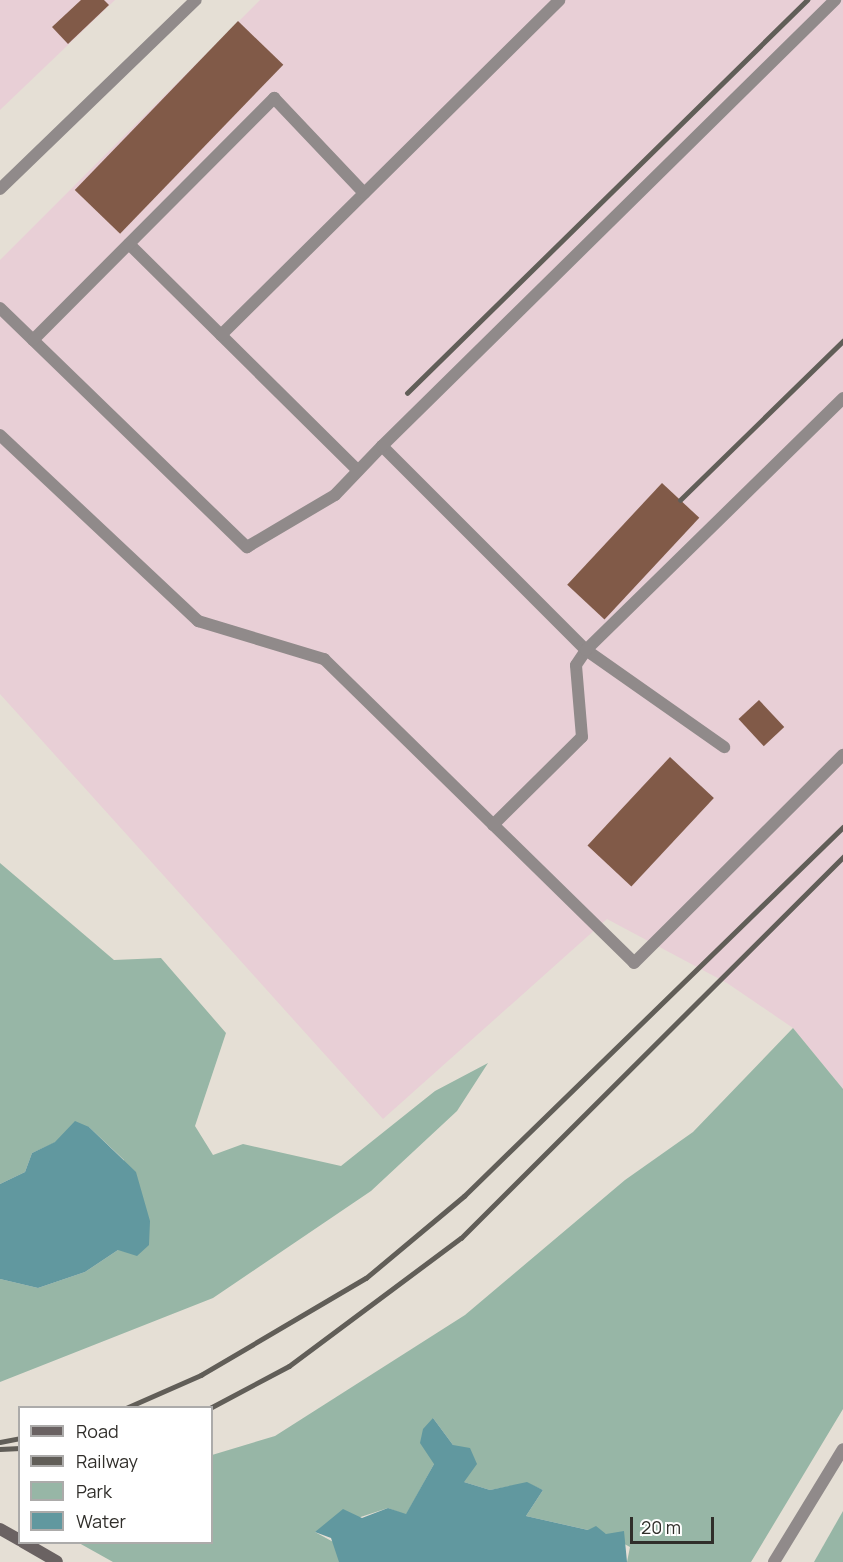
<!DOCTYPE html>
<style>
body{margin:0}
#map{position:relative;width:843px;height:1562px;overflow:hidden;background:#e5dfd5;font-family:Manrope,sans-serif}
div>[style]{position:absolute}
.industrial>*{inset:0;background:#e8cfd6}
.green>*{inset:0;background:#97b6a6}
.water>*{inset:0;background:#61989f}
.building>*{inset:0;background:#815a48;transform-origin:0 0}
.lane>*{height:12px;margin:-6px;padding:0 6px;transform-origin:6px;border-radius:6px;background:#908a8a}
.secondary>*{height:12px;margin:-6px;padding:0 6px;transform-origin:6px;border-radius:6px;background:#6a6262}
.rail>*{height:4.5px;margin:-2.25px;padding:0 2.25px;transform-origin:2.25px;border-radius:2.25px;background:#615e58}
span{translate:-50% -50%;white-space:nowrap;text-align:center;line-height:1.15;-webkit-text-stroke:6px #fff;paint-order:stroke}
.legend{position:absolute;left:18px;top:1406px;width:195px;height:138px;box-sizing:border-box;background:#fff;border:2px solid #acabaa;margin:0;padding:8px 10px;list-style:none;font-size:18px;color:#302e2a}
.legend li{display:flex;align-items:center;gap:12px;height:30px}
.legend b{width:30px;border:2px solid #acabaa}
.scale{position:absolute;left:630px;top:1517px;width:84px;height:27px;box-sizing:border-box;border:3px solid #302e2a;border-top:0;padding-left:8px;font-size:18px;line-height:21px;white-space:nowrap;color:#302e2a;-webkit-text-stroke:4px #fff;paint-order:stroke}
</style>
<div id="map">
<div class="industrial">
<i style="clip-path:polygon(0 0,115px 0,0 110px)"></i>
<i style="clip-path:polygon(260px 0,843px 0,843px 1089px,793px 1028px,727px 983px,607px 919px,383px 1119px,0 694px,0 260px)"></i>
</div>
<div class="green">
<i style="clip-path:polygon(0 863px,114px 960px,161px 958px,226px 1033px,195px 1126px,213px 1155px,243px 1144px,341px 1166px,435px 1091px,488px 1063px,457px 1111px,371px 1191px,213px 1298px,0 1382px,0 1279px,38px 1288px,85px 1272px,118px 1250px,124px 1160px,89px 1127px,32px 1153px,25px 1172px,0 1184px)"></i>
<i style="clip-path:polygon(793px 1028px,843px 1089px,843px 1409px,751px 1562px,627px 1562px,630px 1547px,606px 1534px,526px 1516px,543px 1490px,527px 1483px,490px 1490px,464px 1482px,453px 1445px,433px 1418px,434px 1464px,406px 1515px,388px 1508px,315px 1532px,370px 1562px,113px 1562px,79px 1543px,212px 1542px,212px 1455px,275px 1436px,465px 1315px,625px 1180px,693px 1132px)"></i>
<i style="clip-path:polygon(843px 1511px,843px 1562px,814px 1562px)"></i>
</div>
<div class="water">
<i style="clip-path:polygon(75px 1121px,89px 1127px,136px 1172px,150px 1221px,149px 1245px,137px 1256px,118px 1250px,85px 1272px,38px 1288px,0 1279px,0 1184px,25px 1172px,32px 1153px,55px 1142px)"></i>
<i style="clip-path:polygon(433px 1418px,453px 1445px,470px 1448px,477px 1464px,464px 1482px,490px 1490px,527px 1482px,543px 1490px,526px 1516px,588px 1530px,596px 1526px,606px 1534px,624px 1531px,627px 1562px,339px 1562px,331px 1538px,315px 1532px,343px 1509px,362px 1518px,388px 1508px,406px 1514px,434px 1464px,420px 1443px,423px 1429px)"></i>
</div>
<div class="building">
<i style="clip-path:polygon(81px 0,104px 0,109px 5px,68px 44px,52px 27px)"></i>
<i style="left:238px;top:21px;width:63px;height:235px;rotate:44deg"></i>
<i style="left:662px;top:483px;width:51px;height:139px;rotate:43deg"></i>
<i style="left:759px;top:700px;width:37px;height:28px;rotate:47deg"></i>
<i style="left:670px;top:757px;width:60px;height:121px;rotate:43deg"></i>
</div>
<div class="lane">
<i style="left:0;top:189px;width:272px;rotate:-44deg"></i>
<i style="left:129px;top:244px;width:322px;rotate:44.7deg"></i>
<i style="left:0;top:308px;width:344px;rotate:44.1deg"></i>
<i style="left:247px;top:547px;width:102px;rotate:-30.6deg"></i>
<i style="left:335px;top:495px;width:68px;rotate:-46.2deg"></i>
<i style="left:382px;top:446px;width:288px;rotate:45deg"></i>
<i style="left:586px;top:650px;width:169px;rotate:35.1deg"></i>
<i style="left:221px;top:335px;width:476px;rotate:-44.7deg"></i>
<i style="left:33px;top:340px;width:342px;rotate:-45.1deg"></i>
<i style="left:274px;top:98px;width:131px;rotate:46.5deg"></i>
<i style="left:0;top:435px;width:272px;rotate:43.2deg"></i>
<i style="left:198px;top:621px;width:132px;rotate:16.8deg"></i>
<i style="left:324px;top:659px;width:434px;rotate:44.4deg"></i>
<i style="left:634px;top:963px;width:295px;rotate:-44.9deg"></i>
<i style="left:382px;top:446px;width:636px;rotate:-44.55deg"></i>
<i style="left:493px;top:825px;width:125px;rotate:-44.7deg"></i>
<i style="left:582px;top:737px;width:72px;rotate:-94.8deg"></i>
<i style="left:576px;top:665px;width:18px;rotate:-56deg"></i>
<i style="left:586px;top:650px;width:360px;rotate:-44.4deg"></i>
<i style="left:774px;top:1562px;width:132px;rotate:-58.6deg"></i>
</div>
<div class="secondary">
<i style="left:0;top:1529px;width:23px;rotate:29deg"></i>
<i style="left:23px;top:1542px;width:39px;rotate:30deg"></i>
</div>
<div class="rail">
<i style="left:407px;top:393px;width:561px;rotate:-44.49deg"></i>
<i style="left:680px;top:500px;width:228px;rotate:-44.3deg"></i>
<i style="left:126px;top:1408px;width:82px;rotate:-23.7deg"></i>
<i style="left:201px;top:1375px;width:191px;rotate:-30.5deg"></i>
<i style="left:366px;top:1278px;width:128px;rotate:-39.9deg"></i>
<i style="left:464px;top:1196px;width:529px;rotate:-44.23deg"></i>
<i style="left:210px;top:1408px;width:89px;rotate:-28deg"></i>
<i style="left:289px;top:1366px;width:214px;rotate:-36.7deg"></i>
<i style="left:461px;top:1238px;width:540px;rotate:-44.92deg"></i>
<i style="left:0;top:1442px;width:20px;rotate:-11deg"></i>
<i style="left:0;top:1449px;width:20px;rotate:-3deg"></i>
</div>
<ul class="legend">
<li><b style="height:8px;background:#6a6262"></b>Road</li>
<li><b style="height:8px;background:#615e58"></b>Railway</li>
<li><b style="height:16px;background:#97b6a6"></b>Park</li>
<li><b style="height:16px;background:#61989f"></b>Water</li>
</ul>
<div class="scale">20 m</div>
</div>
